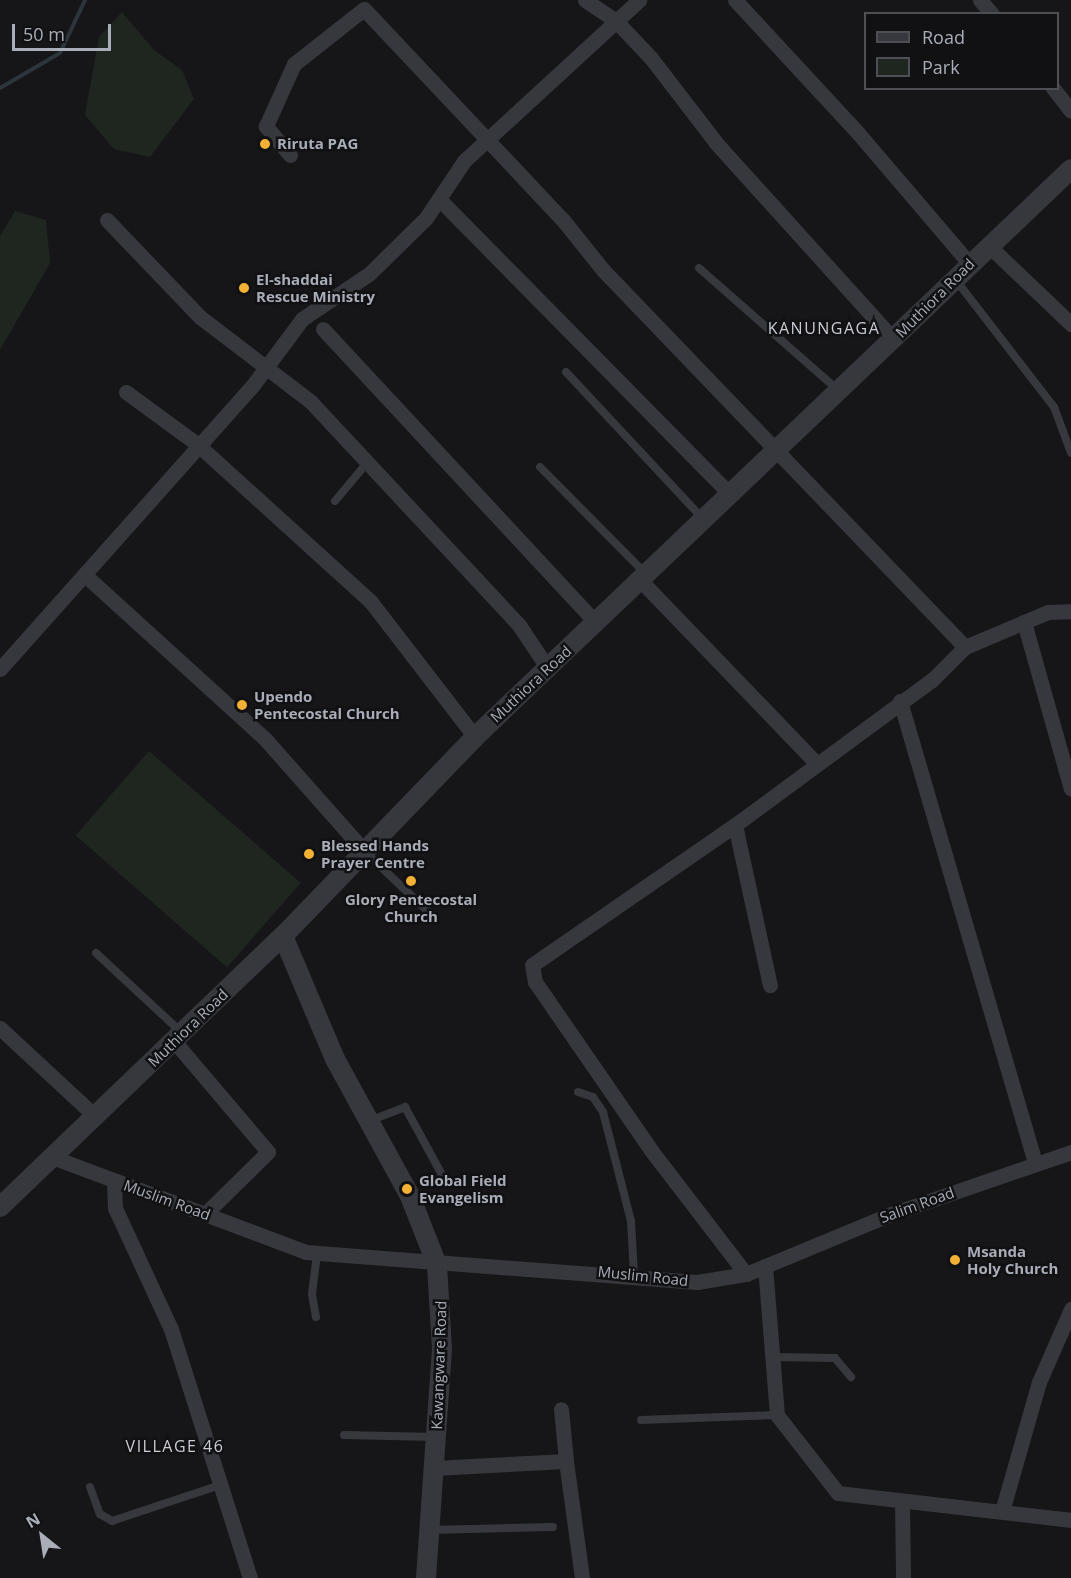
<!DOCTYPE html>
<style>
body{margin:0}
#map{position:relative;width:1071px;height:1578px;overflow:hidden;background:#161618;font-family:"Open Sans",sans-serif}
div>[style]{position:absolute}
.green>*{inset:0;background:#1e261f;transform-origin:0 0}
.stream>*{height:4px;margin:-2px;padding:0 2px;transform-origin:2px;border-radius:2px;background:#2c353c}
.service>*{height:8px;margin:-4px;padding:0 4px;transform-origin:4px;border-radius:4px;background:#37383d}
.minor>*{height:15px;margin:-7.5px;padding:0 7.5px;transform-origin:7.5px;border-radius:7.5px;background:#37383d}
.tertiary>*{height:20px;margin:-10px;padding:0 10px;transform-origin:10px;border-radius:10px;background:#37383d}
.dots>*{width:16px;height:16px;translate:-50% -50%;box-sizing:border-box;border:3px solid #111113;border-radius:50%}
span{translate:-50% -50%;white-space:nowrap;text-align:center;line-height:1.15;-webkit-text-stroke:5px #111113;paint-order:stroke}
.poi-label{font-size:15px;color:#a8adb8;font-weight:700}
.left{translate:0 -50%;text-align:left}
.street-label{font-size:15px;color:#a8adb8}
.neighbourhood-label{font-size:16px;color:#c9ccd4;letter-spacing:1.5px}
.legend{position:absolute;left:864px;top:12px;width:195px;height:78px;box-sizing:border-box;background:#111113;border:2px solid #4d4f55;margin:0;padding:8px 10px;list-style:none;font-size:18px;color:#a8adb8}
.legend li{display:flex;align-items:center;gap:12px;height:30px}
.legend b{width:30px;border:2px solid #4d4f55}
.north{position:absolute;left:12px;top:1506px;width:60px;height:60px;-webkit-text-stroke:4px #111113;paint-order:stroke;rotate:330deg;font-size:16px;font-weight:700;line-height:24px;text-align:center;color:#a8adb8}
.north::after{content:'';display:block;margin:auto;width:21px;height:27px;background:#a8adb8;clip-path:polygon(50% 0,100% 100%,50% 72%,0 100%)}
.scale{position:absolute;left:12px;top:24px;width:99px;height:27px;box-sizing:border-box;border:3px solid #a8adb8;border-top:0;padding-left:8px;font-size:18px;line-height:21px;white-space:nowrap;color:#a8adb8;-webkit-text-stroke:4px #111113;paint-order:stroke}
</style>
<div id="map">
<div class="green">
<i style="clip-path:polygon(122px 12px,154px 50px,182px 70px,194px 99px,150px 157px,114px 149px,85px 115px,99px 37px)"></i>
<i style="clip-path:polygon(15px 211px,46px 220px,50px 263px,0 350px,0 236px)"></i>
<i style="left:149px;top:751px;width:201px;height:112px;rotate:41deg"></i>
</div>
<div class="stream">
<i style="left:0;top:88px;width:69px;rotate:-30.3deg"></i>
<i style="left:60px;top:53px;width:59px;rotate:-64.7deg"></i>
</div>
<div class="service">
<i style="left:699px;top:268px;width:185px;rotate:41.3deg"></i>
<i style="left:955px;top:279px;width:162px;rotate:52.3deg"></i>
<i style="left:1054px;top:407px;width:49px;rotate:69.7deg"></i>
<i style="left:566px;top:372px;width:200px;rotate:47deg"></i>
<i style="left:540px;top:467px;width:149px;rotate:45.3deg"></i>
<i style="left:335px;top:501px;width:48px;rotate:-50deg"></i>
<i style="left:365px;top:852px;width:93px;rotate:43.3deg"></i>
<i style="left:96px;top:953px;width:116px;rotate:42.9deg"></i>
<i style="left:578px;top:1092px;width:16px;rotate:18deg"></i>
<i style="left:593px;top:1097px;width:18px;rotate:56deg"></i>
<i style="left:603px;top:1112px;width:113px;rotate:75.6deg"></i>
<i style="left:631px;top:1221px;width:54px;rotate:86.8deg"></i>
<i style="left:369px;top:1121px;width:39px;rotate:-21deg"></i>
<i style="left:405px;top:1107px;width:88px;rotate:61.4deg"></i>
<i style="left:316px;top:1317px;width:23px;rotate:-100deg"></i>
<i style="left:312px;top:1294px;width:40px;rotate:-82.9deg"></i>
<i style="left:772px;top:1357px;width:63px;rotate:0.9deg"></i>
<i style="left:835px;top:1358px;width:25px;rotate:50deg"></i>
<i style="left:641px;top:1420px;width:136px;rotate:-2.1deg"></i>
<i style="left:344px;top:1435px;width:92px;rotate:1.2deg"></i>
<i style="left:90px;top:1487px;width:29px;rotate:70deg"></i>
<i style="left:100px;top:1514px;width:14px;rotate:30deg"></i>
<i style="left:112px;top:1521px;width:114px;rotate:-18.4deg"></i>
<i style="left:431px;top:1530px;width:122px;rotate:-1.4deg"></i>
</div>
<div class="minor">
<i style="left:585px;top:0;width:36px;rotate:34deg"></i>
<i style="left:615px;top:20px;width:52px;rotate:46.5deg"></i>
<i style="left:651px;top:58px;width:108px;rotate:52.5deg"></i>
<i style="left:717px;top:144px;width:264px;rotate:47.9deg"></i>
<i style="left:735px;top:0;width:181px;rotate:47.2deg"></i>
<i style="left:858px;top:133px;width:171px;rotate:49.5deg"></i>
<i style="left:980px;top:0;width:18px;rotate:49deg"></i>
<i style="left:1053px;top:88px;width:29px;rotate:52deg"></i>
<i style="left:290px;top:155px;width:38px;rotate:-130deg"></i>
<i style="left:266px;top:126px;width:68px;rotate:-65.7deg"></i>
<i style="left:294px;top:64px;width:89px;rotate:-38.2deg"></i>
<i style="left:364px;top:9px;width:290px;rotate:46.7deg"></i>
<i style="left:563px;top:220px;width:64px;rotate:51.3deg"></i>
<i style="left:603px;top:270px;width:523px;rotate:46.16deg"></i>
<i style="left:439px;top:199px;width:416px;rotate:45.4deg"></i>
<i style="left:107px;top:220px;width:134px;rotate:46.2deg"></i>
<i style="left:200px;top:317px;width:140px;rotate:37.4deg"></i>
<i style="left:311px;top:402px;width:305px;rotate:47deg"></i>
<i style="left:519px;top:625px;width:50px;rotate:56.3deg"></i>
<i style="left:988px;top:245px;width:115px;rotate:43.6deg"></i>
<i style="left:323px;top:329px;width:401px;rotate:47.1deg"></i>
<i style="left:126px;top:392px;width:88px;rotate:36.2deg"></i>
<i style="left:197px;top:444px;width:235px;rotate:42.2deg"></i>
<i style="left:371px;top:602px;width:170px;rotate:52.4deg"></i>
<i style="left:86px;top:576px;width:244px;rotate:42.3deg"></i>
<i style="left:266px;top:740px;width:149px;rotate:48.5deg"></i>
<i style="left:642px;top:582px;width:251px;rotate:46.1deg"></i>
<i style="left:1024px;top:622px;width:173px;rotate:74.3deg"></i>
<i style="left:0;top:669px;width:380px;rotate:-48.3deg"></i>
<i style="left:253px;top:385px;width:82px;rotate:-53.4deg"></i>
<i style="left:302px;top:319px;width:81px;rotate:-33.9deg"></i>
<i style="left:369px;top:274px;width:80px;rotate:-44.5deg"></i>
<i style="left:426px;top:218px;width:69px;rotate:-56.3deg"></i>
<i style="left:464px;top:161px;width:238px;rotate:-42.6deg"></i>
<i style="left:900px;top:701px;width:481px;rotate:73.7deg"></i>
<i style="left:735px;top:825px;width:164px;rotate:77.7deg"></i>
<i style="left:0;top:1028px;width:129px;rotate:42.8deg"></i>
<i style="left:174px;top:1041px;width:145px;rotate:49.7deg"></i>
<i style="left:268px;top:1152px;width:88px;rotate:135.5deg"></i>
<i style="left:52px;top:1157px;width:271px;rotate:20.5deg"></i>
<i style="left:306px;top:1252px;width:392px;rotate:4.4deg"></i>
<i style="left:697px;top:1282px;width:50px;rotate:-9.3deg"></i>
<i style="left:746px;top:1274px;width:157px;rotate:-22.5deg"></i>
<i style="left:891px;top:1214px;width:190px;rotate:-19deg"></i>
<i style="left:114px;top:1181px;width:27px;rotate:88deg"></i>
<i style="left:115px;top:1208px;width:133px;rotate:65.2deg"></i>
<i style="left:171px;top:1329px;width:261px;rotate:72.4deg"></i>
<i style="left:765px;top:1266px;width:149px;rotate:85.4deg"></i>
<i style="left:777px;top:1415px;width:99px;rotate:52deg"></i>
<i style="left:838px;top:1493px;width:235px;rotate:6.6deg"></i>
<i style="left:746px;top:1274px;width:156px;rotate:-127.5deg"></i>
<i style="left:651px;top:1150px;width:204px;rotate:-124.6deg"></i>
<i style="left:535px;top:982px;width:17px;rotate:-100deg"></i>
<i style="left:532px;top:965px;width:247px;rotate:-34.6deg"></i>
<i style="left:735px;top:825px;width:245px;rotate:-36.4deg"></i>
<i style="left:932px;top:680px;width:47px;rotate:-45deg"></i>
<i style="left:965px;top:647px;width:90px;rotate:-22.9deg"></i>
<i style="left:1048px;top:612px;width:23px;rotate:-2deg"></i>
<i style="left:566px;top:1461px;width:118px;rotate:82.2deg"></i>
<i style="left:435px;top:1468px;width:131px;rotate:-3.1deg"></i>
<i style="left:566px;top:1461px;width:52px;rotate:-95.5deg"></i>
<i style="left:902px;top:1502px;width:76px;rotate:89.2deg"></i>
<i style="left:1002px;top:1511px;width:134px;rotate:-74deg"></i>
<i style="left:1039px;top:1382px;width:80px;rotate:-66.3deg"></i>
</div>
<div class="tertiary">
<i style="left:283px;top:936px;width:134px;rotate:67.1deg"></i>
<i style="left:335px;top:1059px;width:156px;rotate:61.3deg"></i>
<i style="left:410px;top:1196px;width:74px;rotate:68.6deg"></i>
<i style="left:437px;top:1265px;width:84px;rotate:86.6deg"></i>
<i style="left:442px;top:1349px;width:230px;rotate:94deg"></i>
<i style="left:0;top:1207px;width:392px;rotate:-43.8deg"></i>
<i style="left:283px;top:936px;width:277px;rotate:-46deg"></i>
<i style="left:475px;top:737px;width:823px;rotate:-43.62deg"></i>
</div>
<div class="dots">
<i style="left:265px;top:144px;background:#f2b134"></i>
<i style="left:244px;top:288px;background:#f2b134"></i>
<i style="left:242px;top:705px;background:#f2b134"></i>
<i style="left:309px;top:854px;background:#f2b134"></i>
<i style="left:411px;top:881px;background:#f2b134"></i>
<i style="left:407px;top:1189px;background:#f2b134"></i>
<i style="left:955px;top:1260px;background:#f2b134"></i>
</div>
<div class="poi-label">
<span class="left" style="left:277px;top:144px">Riruta PAG</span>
<span class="left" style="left:256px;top:288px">El-shaddai<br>Rescue Ministry</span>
<span class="left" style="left:254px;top:705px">Upendo<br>Pentecostal Church</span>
<span class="left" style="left:321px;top:854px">Blessed Hands<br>Prayer Centre</span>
<span style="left:411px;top:908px">Glory Pentecostal<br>Church</span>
<span class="left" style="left:419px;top:1189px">Global Field<br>Evangelism</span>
<span class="left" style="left:967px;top:1260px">Msanda<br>Holy Church</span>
</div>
<div class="street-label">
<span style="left:935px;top:298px;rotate:-45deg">Muthiora Road</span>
<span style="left:531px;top:684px;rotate:-43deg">Muthiora Road</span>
<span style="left:188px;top:1028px;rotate:-44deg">Muthiora Road</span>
<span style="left:167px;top:1200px;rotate:20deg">Muslim Road</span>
<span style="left:917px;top:1205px;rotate:-20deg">Salim Road</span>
<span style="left:643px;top:1276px;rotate:6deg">Muslim Road</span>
<span style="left:439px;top:1365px;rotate:-88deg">Kawangware Road</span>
</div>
<div class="neighbourhood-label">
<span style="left:824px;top:328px">KANUNGAGA</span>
<span style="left:175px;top:1446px">VILLAGE 46</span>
</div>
<ul class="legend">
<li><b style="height:8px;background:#37383d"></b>Road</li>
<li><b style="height:16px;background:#1e261f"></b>Park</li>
</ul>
<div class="north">N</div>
<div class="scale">50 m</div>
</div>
